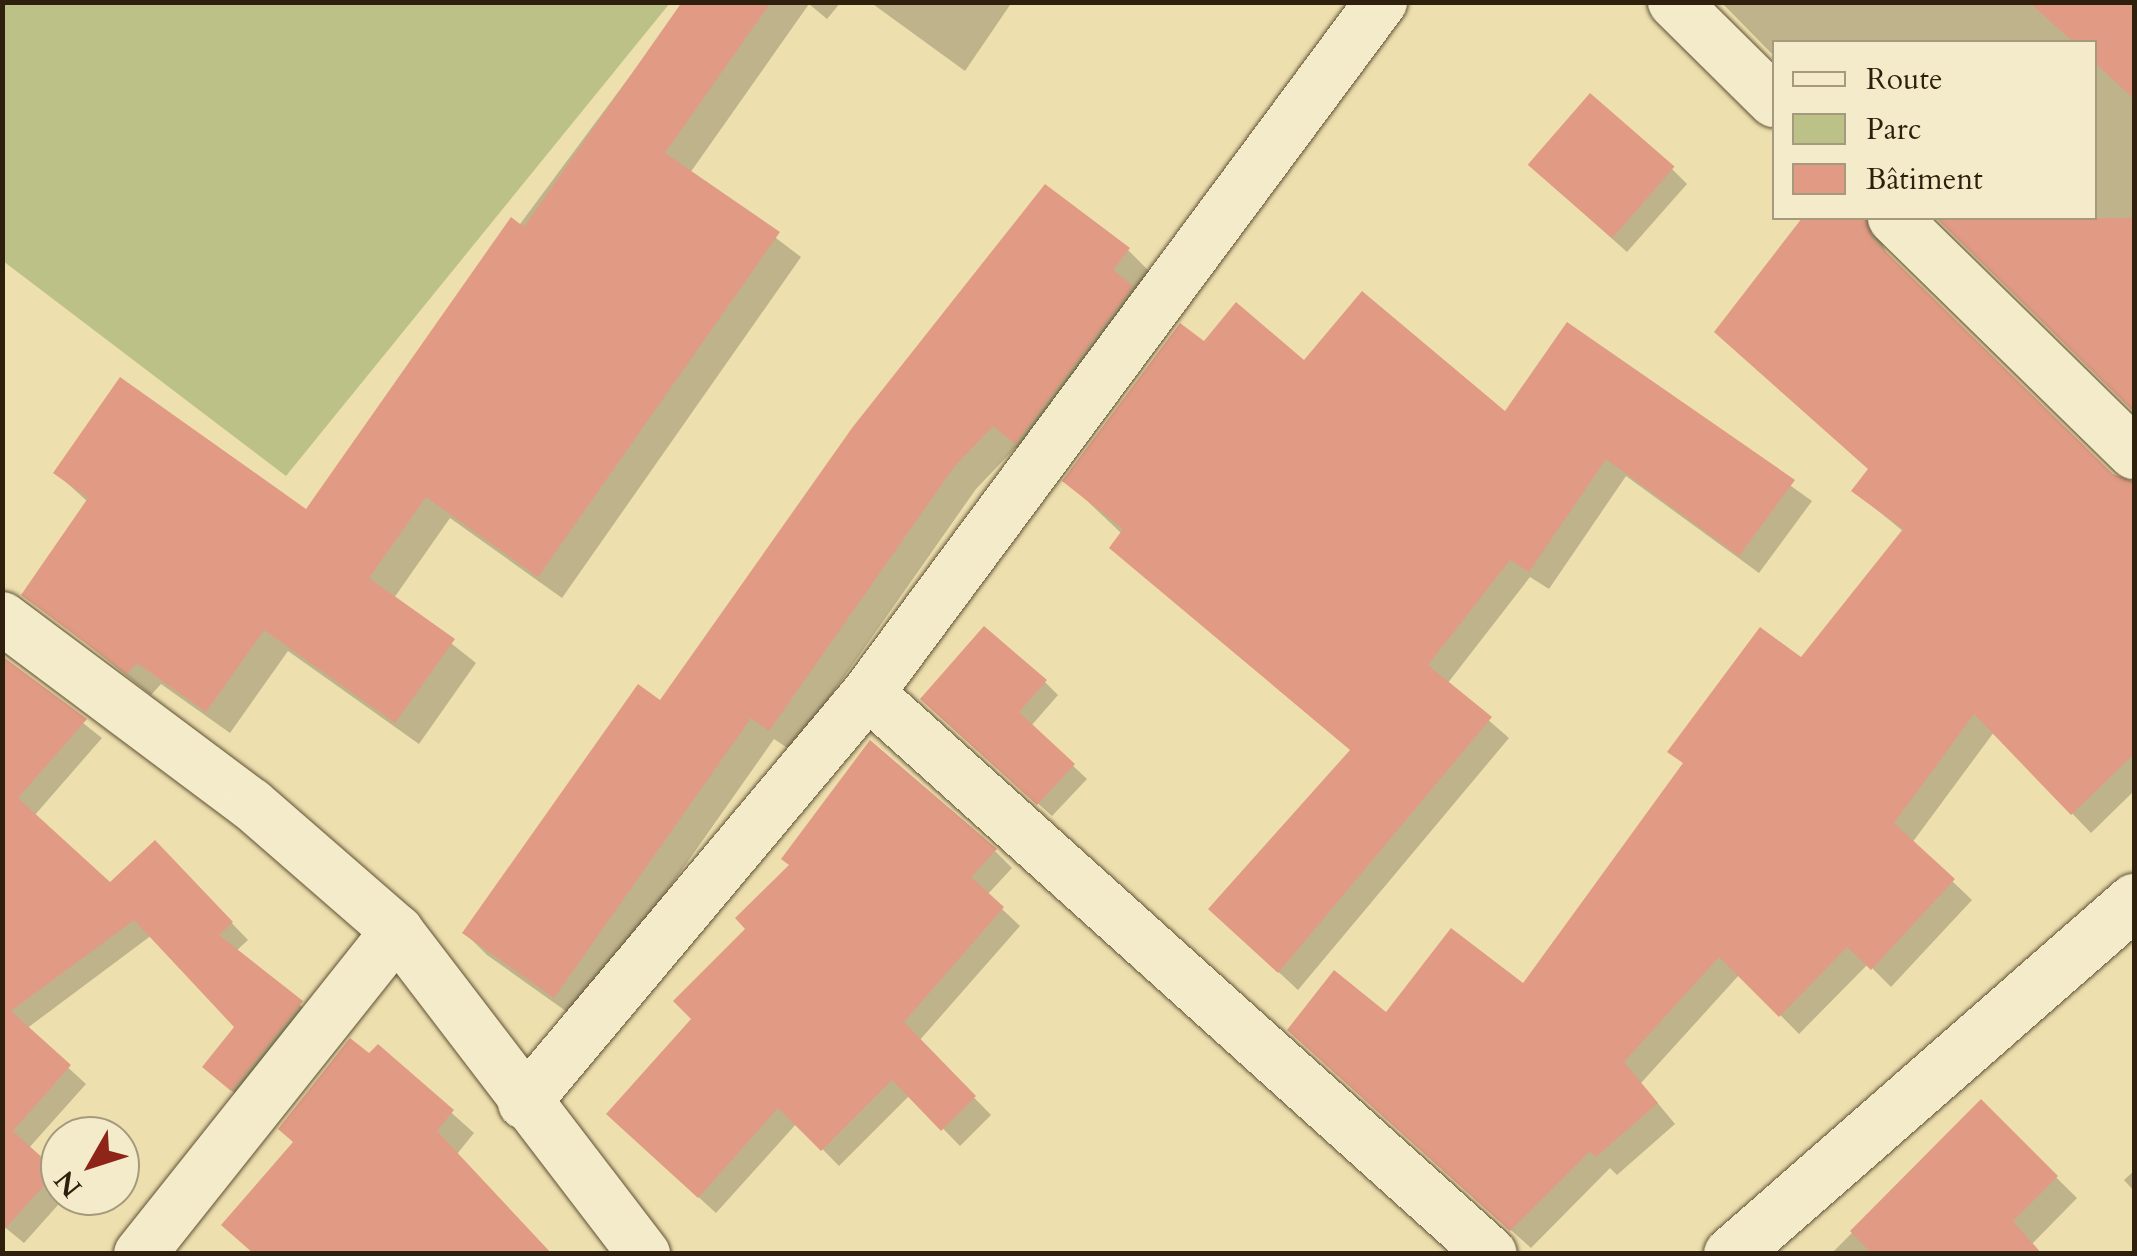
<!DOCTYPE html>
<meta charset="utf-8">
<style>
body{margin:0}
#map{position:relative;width:2137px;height:1256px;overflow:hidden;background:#eee0ae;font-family:Cardo,serif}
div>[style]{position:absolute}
.green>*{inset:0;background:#bcc188}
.shadow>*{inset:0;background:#0003}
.building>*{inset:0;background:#e19b85;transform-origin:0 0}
.roads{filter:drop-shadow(0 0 2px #5f5035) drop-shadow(0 0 2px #5f5035)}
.minor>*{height:52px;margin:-26px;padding:0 26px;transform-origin:26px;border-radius:26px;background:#f4ebca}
.tertiary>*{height:55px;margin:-27.5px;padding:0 27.5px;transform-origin:27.5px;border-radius:27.5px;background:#f4ebca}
span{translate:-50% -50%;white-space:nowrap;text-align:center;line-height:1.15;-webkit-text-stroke:8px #f4ebca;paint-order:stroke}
.frame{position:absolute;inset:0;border:5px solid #2f200d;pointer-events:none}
.legend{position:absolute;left:1772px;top:40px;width:325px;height:180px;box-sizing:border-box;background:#f4ebca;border:2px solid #a59a7e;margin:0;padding:12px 18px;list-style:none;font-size:30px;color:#2f200d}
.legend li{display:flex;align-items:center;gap:20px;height:50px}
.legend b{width:50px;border:2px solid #a59a7e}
.north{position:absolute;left:40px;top:1116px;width:100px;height:100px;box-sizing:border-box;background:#f4ebca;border:2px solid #a59a7e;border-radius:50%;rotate:231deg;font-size:28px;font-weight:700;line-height:40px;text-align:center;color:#2f200d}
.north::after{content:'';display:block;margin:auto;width:35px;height:45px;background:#8f2418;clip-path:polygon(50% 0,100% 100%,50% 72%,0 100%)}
</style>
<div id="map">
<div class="green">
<i style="clip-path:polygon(2px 3px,3px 2px,670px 3px,286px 476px,3px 261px)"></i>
</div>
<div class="shadow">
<i style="clip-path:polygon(685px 2px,841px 2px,827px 19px,809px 4px,690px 173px,801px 257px,562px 598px,450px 518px,394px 598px,476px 663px,419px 744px,288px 651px,230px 733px,161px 684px,151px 695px,24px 594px,88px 502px,56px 473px,306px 512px)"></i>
<i style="clip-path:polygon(870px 2px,1012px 2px,965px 71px)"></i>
<i style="clip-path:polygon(1721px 2px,2127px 2px,2134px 10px,2134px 408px,1940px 218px,2094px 218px,2094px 42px,1774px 42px,1774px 56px)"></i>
<i style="clip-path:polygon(1672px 169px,1687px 184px,1627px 252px,1546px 180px)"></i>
<i style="clip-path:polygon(1805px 218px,1890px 218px,1883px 246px,1891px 261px,2112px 477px,2134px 483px,2134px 791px,2091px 833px,1994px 732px,1912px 843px,1972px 900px,1891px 987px,1868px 964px,1799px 1034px,1740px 974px,1641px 1083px,1675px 1124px,1617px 1175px,1610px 1168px,1531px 1248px,1309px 1049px,1386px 1015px,1523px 986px,1685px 765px,1671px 751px,1802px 661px,1904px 532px,1854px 491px,1870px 470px,1718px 332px)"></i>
<i style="clip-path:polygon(1128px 250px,1150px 272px,1039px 464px,1016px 447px,976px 489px,792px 751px,774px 739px,577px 1019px,487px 955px,465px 933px)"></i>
<i style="clip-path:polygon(1567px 326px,1812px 501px,1759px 573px,1626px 476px,1549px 589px,1530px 577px,1447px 684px,1509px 738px,1298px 990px,1230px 927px,1352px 751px,1066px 481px,1204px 345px,1506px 415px)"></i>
<i style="clip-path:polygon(2px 659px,102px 738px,34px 816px,110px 886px,155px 843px,248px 940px,235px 952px,318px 1020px,249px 1106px,205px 1067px,237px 1027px,152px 935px,26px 1029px,86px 1084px,28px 1149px,60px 1177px,66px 1196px,24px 1243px,2px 1225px)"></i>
<i style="clip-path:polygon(1045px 682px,1058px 695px,1031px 726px,1087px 779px,1052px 816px,936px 712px)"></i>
<i style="clip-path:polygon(995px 851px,1012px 868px,987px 895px,1020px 926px,919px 1041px,991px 1115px,960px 1146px,910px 1095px,839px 1166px,797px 1123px,716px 1213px,626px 1131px)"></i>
<i style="clip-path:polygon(378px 1047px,474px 1133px,457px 1154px,550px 1254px,249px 1254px)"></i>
<i style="clip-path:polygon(1981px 1103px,2077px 1198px,2032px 1244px,2041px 1254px,1831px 1254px)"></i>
<i style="clip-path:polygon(2134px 1171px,2134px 1191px,2124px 1180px)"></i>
</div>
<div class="building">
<i style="clip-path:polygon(682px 2px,771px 2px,665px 153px,780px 232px,538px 577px,426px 497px,369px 578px,455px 639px,395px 723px,264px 630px,206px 712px,137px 663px,127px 674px,21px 595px,88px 498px,53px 473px,120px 377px,306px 509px,511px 217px,524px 227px)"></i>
<i style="clip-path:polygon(2029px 2px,2134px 2px,2134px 99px,2094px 62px,2094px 42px,2073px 42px)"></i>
<i style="left:1590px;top:93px;width:112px;height:95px;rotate:41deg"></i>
<i style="clip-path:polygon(1045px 184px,1130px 248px,1113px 270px,1133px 286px,1015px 444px,993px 426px,954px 467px,769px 731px,751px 718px,554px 998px,462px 933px,638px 684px,660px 700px,852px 428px)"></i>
<i style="clip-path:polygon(1802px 218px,1865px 218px,1873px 239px,2113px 474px,2134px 482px,2134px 754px,2071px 815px,1974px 714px,1894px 823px,1955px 879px,1871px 970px,1847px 947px,1779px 1017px,1719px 957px,1624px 1062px,1658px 1103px,1596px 1157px,1590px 1151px,1510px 1231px,1287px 1030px,1334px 970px,1386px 1012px,1451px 928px,1523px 983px,1683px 763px,1667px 752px,1760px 627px,1801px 657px,1903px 529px,1851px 491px,1868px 469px,1714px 332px)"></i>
<i style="clip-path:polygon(1936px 218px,2134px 218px,2134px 412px)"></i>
<i style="clip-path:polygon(1362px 291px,1505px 411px,1567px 322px,1795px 480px,1739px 556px,1606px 459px,1529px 572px,1510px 560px,1428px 665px,1492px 717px,1278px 973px,1208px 909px,1350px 750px,1109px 548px,1123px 529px,1062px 481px,1180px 323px,1204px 341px,1236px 302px,1304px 360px)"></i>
<i style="clip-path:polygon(984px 626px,1047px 680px,1019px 712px,1075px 764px,1037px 805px,920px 699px)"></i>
<i style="clip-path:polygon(2px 656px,87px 719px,18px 798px,110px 882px,155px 840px,233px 922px,219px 935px,303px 1001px,231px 1091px,202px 1067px,234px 1027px,134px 920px,11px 1011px,71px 1065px,13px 1131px,57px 1171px,2px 1232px)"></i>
<i style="clip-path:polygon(870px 740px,997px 849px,971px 877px,1004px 907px,904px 1022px,976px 1096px,941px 1131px,892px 1080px,821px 1151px,778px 1108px,698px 1198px,606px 1114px,691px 1019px,673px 1001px,745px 929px,735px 918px,789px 865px,781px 859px)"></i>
<i style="clip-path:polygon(350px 1038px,369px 1053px,378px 1044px,454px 1110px,437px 1131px,552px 1254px,254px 1254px,221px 1225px,293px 1142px,278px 1129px)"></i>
<i style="clip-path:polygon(1981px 1099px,2058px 1176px,2013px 1221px,2042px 1254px,1872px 1254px,1850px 1231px)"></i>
</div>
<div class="roads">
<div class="minor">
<i style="left:1674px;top:2px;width:141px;rotate:44.7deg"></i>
<i style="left:1894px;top:218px;width:336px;rotate:44.4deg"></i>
<i style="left:2px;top:618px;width:311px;rotate:36.8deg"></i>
<i style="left:251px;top:804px;width:194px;rotate:41deg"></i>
<i style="left:397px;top:931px;width:407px;rotate:52.6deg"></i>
<i style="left:868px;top:693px;width:838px;rotate:42deg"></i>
<i style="left:524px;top:1103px;width:535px;rotate:-50deg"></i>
<i style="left:868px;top:693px;width:861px;rotate:-53.41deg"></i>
<i style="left:140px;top:1254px;width:413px;rotate:-51.5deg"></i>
</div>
<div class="tertiary">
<i style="left:1731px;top:1254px;width:536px;rotate:-41.22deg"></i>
</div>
</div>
<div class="frame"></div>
<ul class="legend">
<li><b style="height:12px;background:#f4ebca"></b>Route</li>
<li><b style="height:28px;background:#bcc188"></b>Parc</li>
<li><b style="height:28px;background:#e19b85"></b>Bâtiment</li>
</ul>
<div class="north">N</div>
</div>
